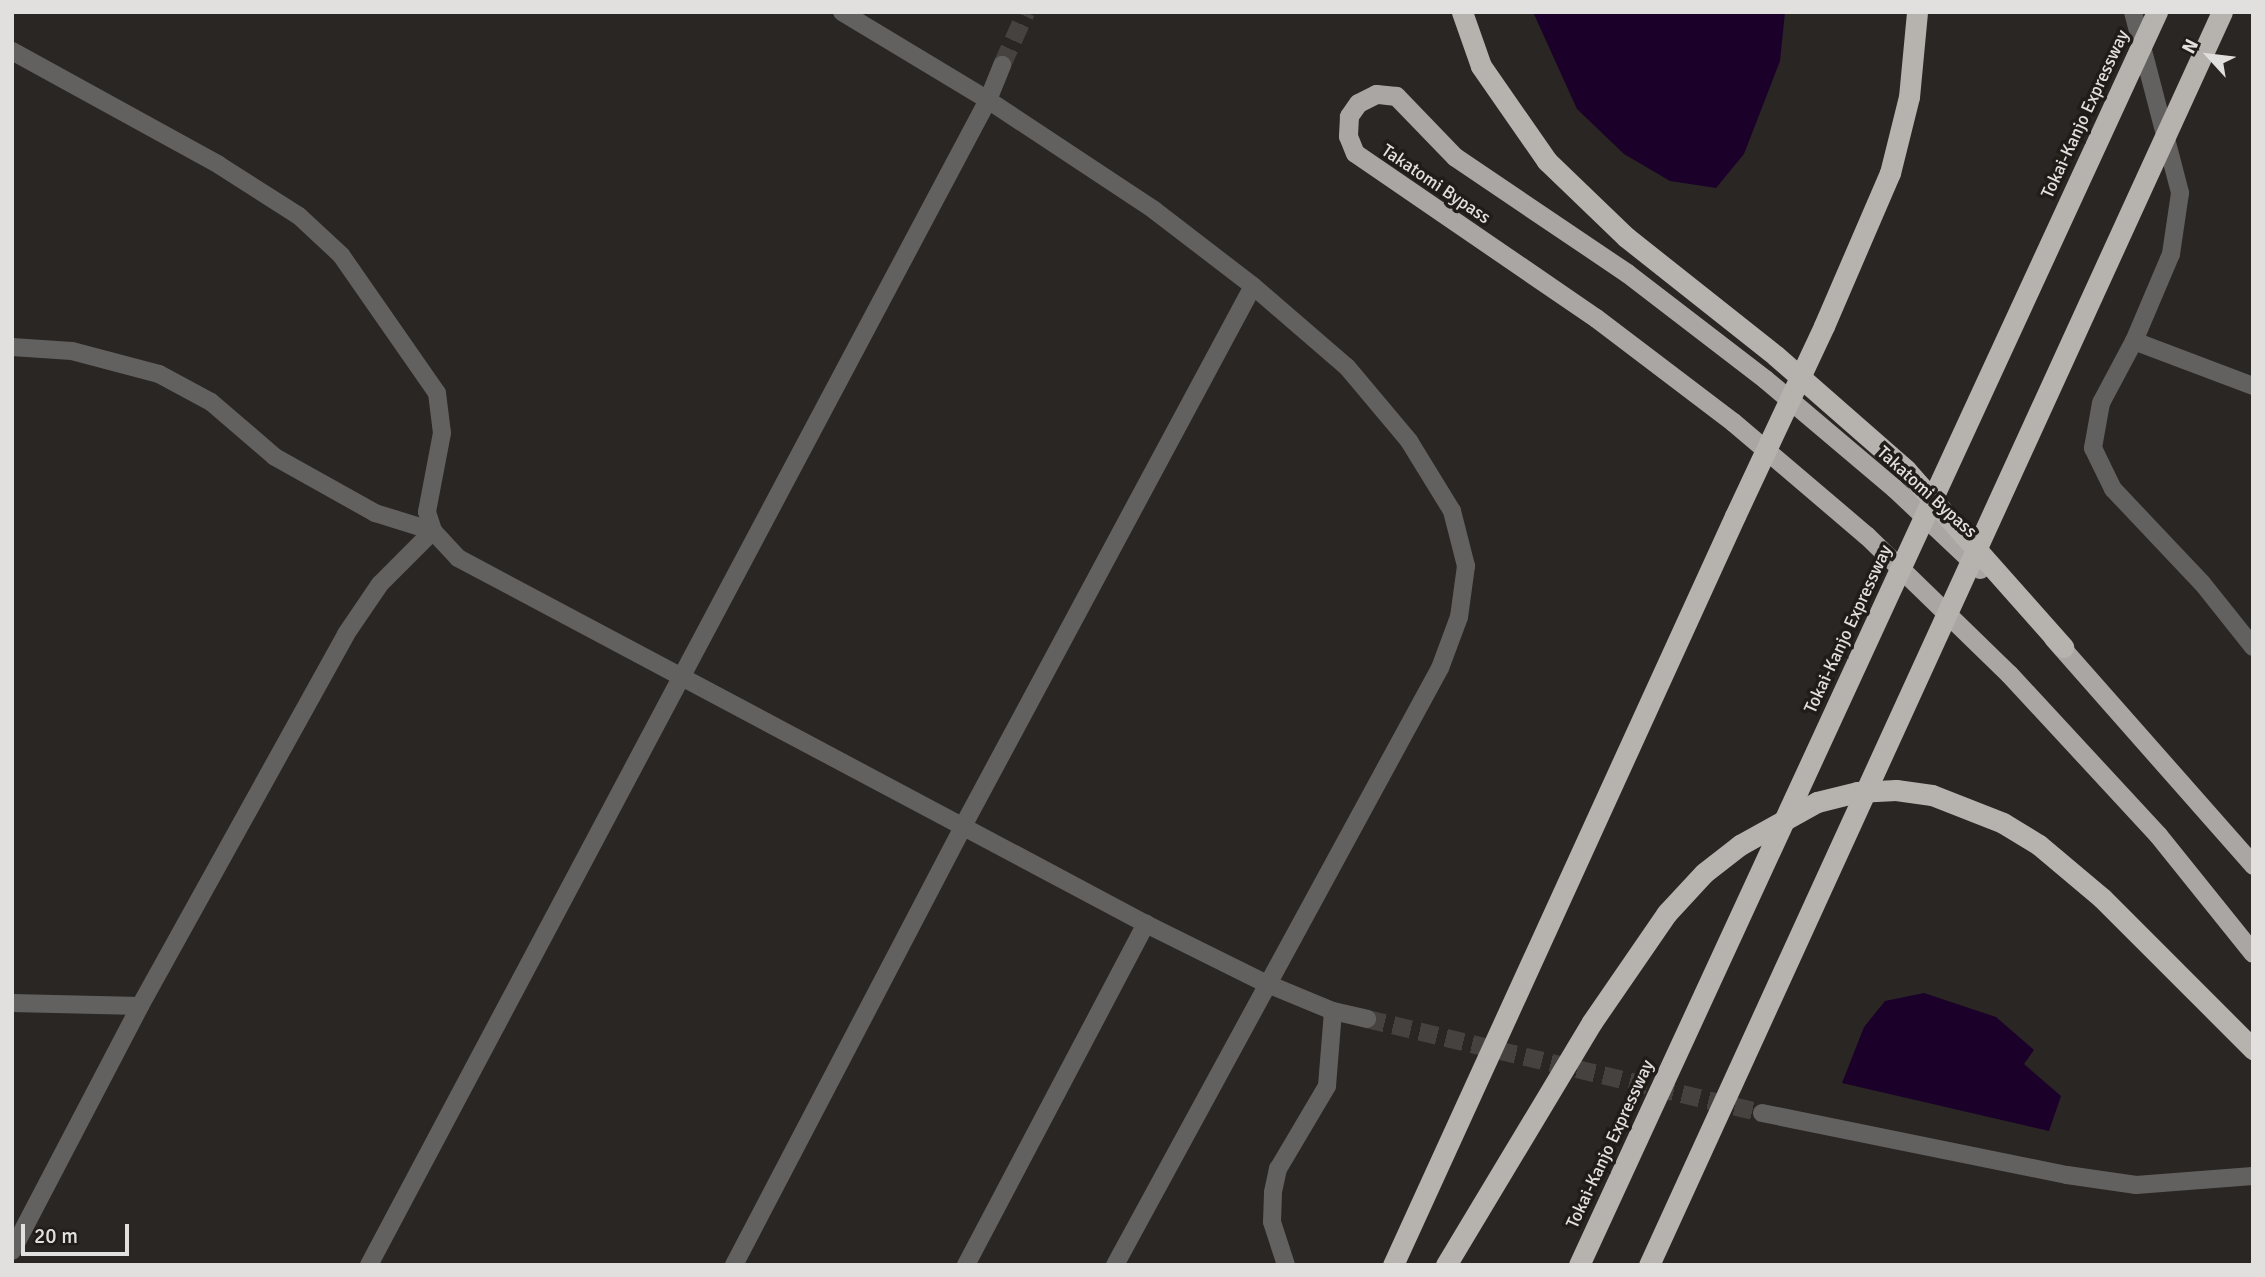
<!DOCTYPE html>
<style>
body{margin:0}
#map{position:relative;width:2265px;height:1277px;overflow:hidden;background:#2a2623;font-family:Signika,sans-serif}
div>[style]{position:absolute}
.water>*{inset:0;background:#1b012a}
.minor-tunnel>*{height:18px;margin-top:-9px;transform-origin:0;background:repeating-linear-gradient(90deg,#46423f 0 18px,transparent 0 27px)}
.service>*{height:18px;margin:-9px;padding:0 9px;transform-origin:9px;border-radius:9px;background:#636160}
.minor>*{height:18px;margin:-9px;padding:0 9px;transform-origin:9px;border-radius:9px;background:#636160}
.trunk>*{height:19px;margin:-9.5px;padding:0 9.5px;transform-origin:9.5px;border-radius:9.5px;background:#aaa6a3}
.motorway>*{height:21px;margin:-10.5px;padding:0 10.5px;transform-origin:10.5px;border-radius:10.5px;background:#b6b2ae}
.motorway-bridge>*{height:21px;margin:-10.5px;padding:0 10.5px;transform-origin:10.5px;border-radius:10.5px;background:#b6b2ae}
span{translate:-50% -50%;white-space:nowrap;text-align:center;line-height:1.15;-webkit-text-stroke:7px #201d19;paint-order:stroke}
.street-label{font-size:18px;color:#e2e0de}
.frame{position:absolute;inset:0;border:14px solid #e2e0de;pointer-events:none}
.north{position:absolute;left:2174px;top:21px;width:70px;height:70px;-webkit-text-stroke:5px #201d19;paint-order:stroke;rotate:297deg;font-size:19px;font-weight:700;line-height:28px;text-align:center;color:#e2e0de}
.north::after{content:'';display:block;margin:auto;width:24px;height:32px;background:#e2e0de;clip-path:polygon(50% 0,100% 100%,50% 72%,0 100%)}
.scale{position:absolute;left:21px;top:1224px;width:108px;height:32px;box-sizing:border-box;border:4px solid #e2e0de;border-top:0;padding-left:9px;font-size:21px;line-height:24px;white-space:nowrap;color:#e2e0de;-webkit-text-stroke:5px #201d19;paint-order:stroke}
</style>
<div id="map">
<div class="water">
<i style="clip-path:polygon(1533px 12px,1785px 12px,1780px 61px,1744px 154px,1716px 188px,1670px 181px,1624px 154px,1577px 109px)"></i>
<i style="clip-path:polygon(1924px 993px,1996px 1017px,2034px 1050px,2024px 1064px,2061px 1096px,2049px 1131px,1842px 1083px,1864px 1027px,1885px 1001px)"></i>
</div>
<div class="minor-tunnel">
<i style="left:1002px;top:65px;width:58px;rotate:-65.6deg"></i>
<i style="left:1367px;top:1019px;width:406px;rotate:13.4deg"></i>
</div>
<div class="service">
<i style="left:1286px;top:1265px;width:45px;rotate:-108deg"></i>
<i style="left:1272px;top:1222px;width:30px;rotate:-88deg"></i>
<i style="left:1273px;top:1192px;width:24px;rotate:-78deg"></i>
<i style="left:1278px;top:1169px;width:96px;rotate:-59.4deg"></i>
<i style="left:1327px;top:1086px;width:75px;rotate:-85.4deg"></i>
</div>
<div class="minor">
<i style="left:842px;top:12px;width:170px;rotate:31.1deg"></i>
<i style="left:988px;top:100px;width:199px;rotate:33.5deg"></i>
<i style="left:1154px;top:210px;width:125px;rotate:37.5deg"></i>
<i style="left:1253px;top:286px;width:124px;rotate:40.8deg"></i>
<i style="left:1347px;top:367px;width:97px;rotate:50deg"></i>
<i style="left:1409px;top:441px;width:82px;rotate:58.4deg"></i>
<i style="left:1452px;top:511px;width:57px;rotate:75.7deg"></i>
<i style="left:1466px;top:566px;width:51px;rotate:97.8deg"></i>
<i style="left:1459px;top:617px;width:54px;rotate:110.4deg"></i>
<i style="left:1440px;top:668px;width:680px;rotate:118.56deg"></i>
<i style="left:2133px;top:12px;width:187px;rotate:75.4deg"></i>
<i style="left:2180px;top:193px;width:62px;rotate:98.4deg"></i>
<i style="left:2171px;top:254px;width:95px;rotate:113deg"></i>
<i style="left:2134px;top:341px;width:70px;rotate:118deg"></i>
<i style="left:2101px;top:403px;width:46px;rotate:100.1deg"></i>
<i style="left:2093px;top:448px;width:46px;rotate:64deg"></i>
<i style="left:2113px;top:489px;width:129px;rotate:46.6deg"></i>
<i style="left:2202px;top:583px;width:82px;rotate:51.4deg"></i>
<i style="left:12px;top:51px;width:236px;rotate:28.8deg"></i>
<i style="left:219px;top:165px;width:95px;rotate:32.5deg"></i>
<i style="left:299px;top:216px;width:57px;rotate:42.9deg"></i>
<i style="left:341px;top:255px;width:168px;rotate:55.2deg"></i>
<i style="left:437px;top:393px;width:40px;rotate:82.9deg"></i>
<i style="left:442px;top:433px;width:80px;rotate:100.8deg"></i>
<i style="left:427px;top:512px;width:20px;rotate:72deg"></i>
<i style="left:433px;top:531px;width:37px;rotate:47deg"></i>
<i style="left:458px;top:558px;width:779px;rotate:28.01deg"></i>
<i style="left:1146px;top:924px;width:133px;rotate:26.4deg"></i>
<i style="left:1265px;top:983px;width:74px;rotate:22.4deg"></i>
<i style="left:1333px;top:1011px;width:35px;rotate:13deg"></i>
<i style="left:2134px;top:341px;width:127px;rotate:20.7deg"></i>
<i style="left:12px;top:347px;width:60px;rotate:3.8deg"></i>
<i style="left:72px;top:351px;width:90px;rotate:14.8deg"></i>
<i style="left:159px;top:374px;width:59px;rotate:28.3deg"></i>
<i style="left:211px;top:402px;width:84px;rotate:40.7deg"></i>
<i style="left:275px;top:457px;width:115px;rotate:29.2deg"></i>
<i style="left:375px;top:513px;width:61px;rotate:17.2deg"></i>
<i style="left:12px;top:1003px;width:128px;rotate:1.3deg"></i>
<i style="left:1762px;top:1113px;width:311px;rotate:11.5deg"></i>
<i style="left:2067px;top:1175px;width:70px;rotate:8.2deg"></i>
<i style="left:2136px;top:1185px;width:117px;rotate:-4.4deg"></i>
<i style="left:12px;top:1251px;width:276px;rotate:-62.4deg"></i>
<i style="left:140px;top:1006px;width:425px;rotate:-61deg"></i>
<i style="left:346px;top:634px;width:60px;rotate:-55.8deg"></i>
<i style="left:380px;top:584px;width:75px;rotate:-45deg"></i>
<i style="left:369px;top:1265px;width:1319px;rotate:-62.02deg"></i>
<i style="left:988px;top:100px;width:38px;rotate:-68deg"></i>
<i style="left:734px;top:1265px;width:493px;rotate:-62.4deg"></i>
<i style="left:962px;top:828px;width:615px;rotate:-61.77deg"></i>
<i style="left:966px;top:1265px;width:386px;rotate:-62.2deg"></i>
</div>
<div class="trunk">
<i style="left:1980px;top:569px;width:118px;rotate:-136.7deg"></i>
<i style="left:1894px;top:488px;width:169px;rotate:-139.8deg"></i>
<i style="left:1765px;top:379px;width:174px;rotate:-142.5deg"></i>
<i style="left:1627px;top:273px;width:207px;rotate:-146deg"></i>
<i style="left:1455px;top:157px;width:85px;rotate:-134deg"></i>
<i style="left:1396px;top:96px;width:20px;rotate:-174deg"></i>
<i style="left:1376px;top:94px;width:20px;rotate:153deg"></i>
<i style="left:1358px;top:103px;width:16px;rotate:125deg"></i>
<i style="left:1349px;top:116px;width:20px;rotate:93deg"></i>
<i style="left:1348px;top:136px;width:18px;rotate:68deg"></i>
<i style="left:1355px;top:153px;width:292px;rotate:34.4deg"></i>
<i style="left:1596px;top:318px;width:172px;rotate:37.2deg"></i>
<i style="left:1733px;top:422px;width:175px;rotate:40.4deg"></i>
<i style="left:1866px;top:535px;width:199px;rotate:44.2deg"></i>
<i style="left:2009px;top:674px;width:219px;rotate:47.2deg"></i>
<i style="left:2158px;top:835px;width:151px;rotate:51.2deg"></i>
<i style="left:2053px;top:638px;width:303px;rotate:48.6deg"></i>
</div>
<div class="motorway">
<i style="left:1462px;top:12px;width:57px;rotate:70.6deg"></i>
<i style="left:1481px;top:66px;width:116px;rotate:55.2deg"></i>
<i style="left:1547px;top:161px;width:110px;rotate:43.9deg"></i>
<i style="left:1626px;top:237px;width:191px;rotate:38.4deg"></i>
<i style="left:1776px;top:356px;width:173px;rotate:41.2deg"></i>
<i style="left:1906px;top:470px;width:237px;rotate:48.4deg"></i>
<i style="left:1824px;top:326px;width:167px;rotate:-66.7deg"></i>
<i style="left:1890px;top:173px;width:78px;rotate:-76deg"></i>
<i style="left:1909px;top:97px;width:85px;rotate:-84.6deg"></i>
<i style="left:1393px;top:1265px;width:823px;rotate:-65.46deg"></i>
<i style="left:1446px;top:1265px;width:283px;rotate:-59deg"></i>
<i style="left:1592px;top:1022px;width:132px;rotate:-55.5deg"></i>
<i style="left:1667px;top:913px;width:54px;rotate:-47.2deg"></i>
<i style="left:1704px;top:873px;width:46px;rotate:-37.9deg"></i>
<i style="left:1740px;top:845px;width:88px;rotate:-29.2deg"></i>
<i style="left:1817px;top:802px;width:41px;rotate:-14deg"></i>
<i style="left:1857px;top:792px;width:39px;rotate:-3deg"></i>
<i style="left:1896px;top:790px;width:36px;rotate:8deg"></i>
<i style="left:1932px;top:795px;width:76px;rotate:21.5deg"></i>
<i style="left:2003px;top:823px;width:42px;rotate:31.4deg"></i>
<i style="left:2039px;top:845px;width:82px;rotate:40.1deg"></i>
<i style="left:2102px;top:898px;width:214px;rotate:45deg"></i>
</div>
<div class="motorway-bridge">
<i style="left:1735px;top:516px;width:210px;rotate:-64.9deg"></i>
<i style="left:1579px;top:1265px;width:1380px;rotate:-65.24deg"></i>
<i style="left:1649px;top:1265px;width:1378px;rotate:-65.43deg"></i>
</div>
<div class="street-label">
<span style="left:2085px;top:114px;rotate:-65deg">Tokai-Kanjo Expressway</span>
<span style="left:1436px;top:184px;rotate:34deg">Takatomi Bypass</span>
<span style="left:1927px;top:492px;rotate:42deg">Takatomi Bypass</span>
<span style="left:1848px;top:629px;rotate:-65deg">Tokai-Kanjo Expressway</span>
<span style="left:1610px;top:1144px;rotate:-65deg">Tokai-Kanjo Expressway</span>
</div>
<div class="frame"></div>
<div class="north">N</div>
<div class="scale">20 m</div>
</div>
